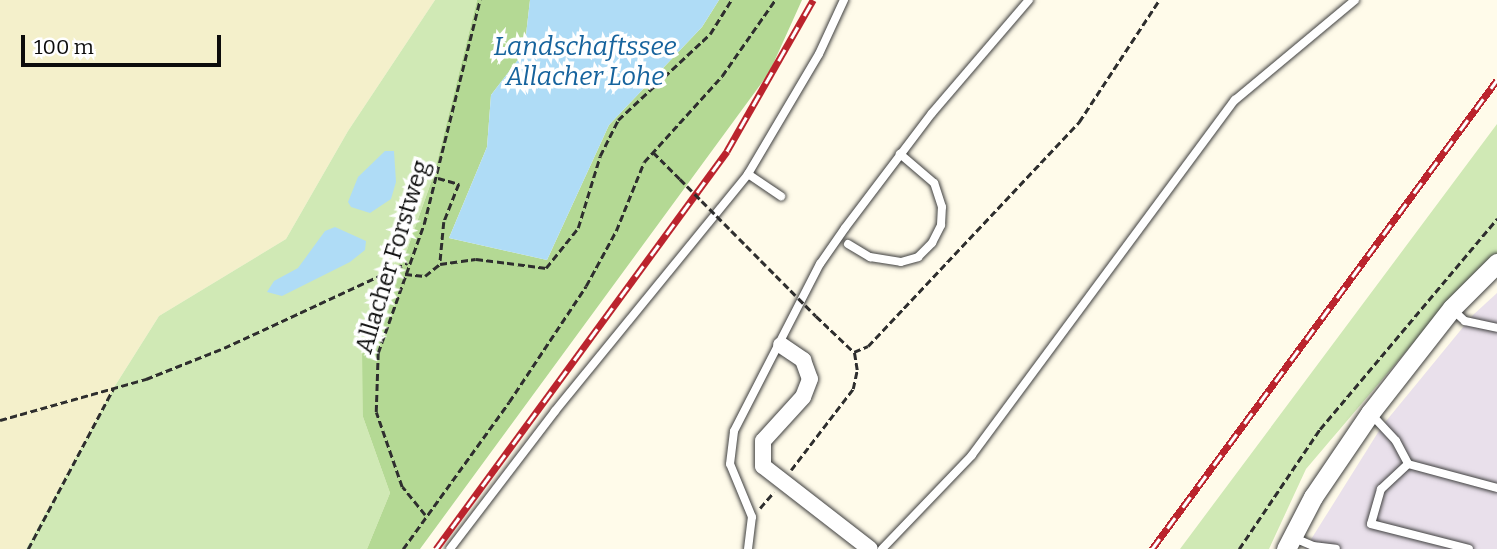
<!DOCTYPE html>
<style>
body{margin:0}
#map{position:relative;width:1497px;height:549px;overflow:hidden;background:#fffbea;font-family:Bitter,serif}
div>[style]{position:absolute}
.industrial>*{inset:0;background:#e9e0eb}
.farmland>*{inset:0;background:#f4f0cb}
.green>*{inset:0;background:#d0e9b5}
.forest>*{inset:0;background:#b4d994}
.water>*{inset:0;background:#afdcf6}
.path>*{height:2.5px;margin-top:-1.25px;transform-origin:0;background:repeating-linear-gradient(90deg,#2e2e2e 0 7px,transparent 0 10.5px)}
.roads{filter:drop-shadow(0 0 2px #3f3f3f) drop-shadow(0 0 2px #3f3f3f)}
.service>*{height:8px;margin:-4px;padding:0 4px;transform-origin:4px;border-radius:4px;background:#fff}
.minor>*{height:16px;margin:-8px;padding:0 8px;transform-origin:8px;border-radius:8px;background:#fff}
.tertiary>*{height:19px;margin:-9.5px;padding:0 9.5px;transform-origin:9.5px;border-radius:9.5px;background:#fff}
.rail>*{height:7px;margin-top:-3.5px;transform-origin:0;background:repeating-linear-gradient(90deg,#fff 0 13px,#bb242d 0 26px);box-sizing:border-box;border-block:2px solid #bb242d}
.path-bridge>*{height:2.5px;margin-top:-1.25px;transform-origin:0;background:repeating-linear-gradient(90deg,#2e2e2e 0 7px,transparent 0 10.5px)}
span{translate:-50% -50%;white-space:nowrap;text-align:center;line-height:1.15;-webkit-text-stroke:7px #fff;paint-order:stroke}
.street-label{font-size:24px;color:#0c0c0c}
.water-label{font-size:26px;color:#16639d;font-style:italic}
.scale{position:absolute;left:21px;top:35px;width:200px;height:32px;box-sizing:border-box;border:4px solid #0c0c0c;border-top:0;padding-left:9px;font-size:21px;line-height:24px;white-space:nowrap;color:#0c0c0c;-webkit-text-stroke:5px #fff;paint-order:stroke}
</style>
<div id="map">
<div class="industrial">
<i style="clip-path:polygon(1497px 293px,1497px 549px,1305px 549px,1382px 426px,1473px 315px)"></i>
</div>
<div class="farmland">
<i style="clip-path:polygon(0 0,435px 0,348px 131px,286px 239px,159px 316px,113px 389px,26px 549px,0 549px)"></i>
</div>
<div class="green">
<i style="clip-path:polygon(435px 0,477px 0,434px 174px,407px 250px,385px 287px,363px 417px,390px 493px,367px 549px,26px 549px,113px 389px,159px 316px,286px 239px,348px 131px)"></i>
<i style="clip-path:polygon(1497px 124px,1497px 253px,1449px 301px,1306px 469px,1269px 549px,1180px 549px)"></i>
</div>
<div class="forest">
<i style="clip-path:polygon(477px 0,530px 0,524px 52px,491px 95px,487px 147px,449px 238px,547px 260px,609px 125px,702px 27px,719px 0,802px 0,769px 73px,420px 549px,367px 549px,390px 493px,363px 417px,362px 347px,385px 287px,407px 250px,434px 174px)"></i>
</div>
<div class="water">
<i style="clip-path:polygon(530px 0,719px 0,702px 27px,609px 125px,547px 260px,449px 238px,487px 147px,491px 95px,524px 52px)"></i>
<i style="clip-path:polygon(385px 151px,394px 151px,396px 182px,391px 199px,370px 213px,351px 207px,348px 202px,358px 177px)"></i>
<i style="clip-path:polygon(335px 227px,366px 241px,365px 250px,350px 262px,282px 296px,267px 292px,274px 281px,298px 268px,325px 231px)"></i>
</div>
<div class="path">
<i style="left:653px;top:152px;width:38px;rotate:45deg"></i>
<i style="left:438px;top:178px;width:22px;rotate:16deg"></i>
<i style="left:459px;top:184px;width:41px;rotate:111.5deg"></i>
<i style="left:444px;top:222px;width:42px;rotate:95.4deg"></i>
<i style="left:405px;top:274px;width:20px;rotate:6deg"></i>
<i style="left:425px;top:276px;width:19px;rotate:-39deg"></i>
<i style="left:440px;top:264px;width:36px;rotate:-8deg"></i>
<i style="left:476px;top:259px;width:71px;rotate:7.3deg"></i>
<i style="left:546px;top:268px;width:51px;rotate:-51.3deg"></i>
<i style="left:578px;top:228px;width:75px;rotate:-73deg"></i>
<i style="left:600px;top:156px;width:40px;rotate:-63.4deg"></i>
<i style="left:618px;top:120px;width:126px;rotate:-43.1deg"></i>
<i style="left:710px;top:34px;width:40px;rotate:-58deg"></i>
<i style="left:816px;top:316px;width:52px;rotate:43.5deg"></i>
<i style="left:854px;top:352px;width:15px;rotate:-23deg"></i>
<i style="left:868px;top:346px;width:308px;rotate:-46.7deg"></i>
<i style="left:1079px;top:122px;width:146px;rotate:-56.7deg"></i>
<i style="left:0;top:420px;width:152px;rotate:-15.7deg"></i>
<i style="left:146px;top:379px;width:84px;rotate:-21.7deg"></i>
<i style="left:224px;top:348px;width:202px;rotate:-24.9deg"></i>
<i style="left:791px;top:470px;width:102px;rotate:-52.6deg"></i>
<i style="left:853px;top:389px;width:19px;rotate:-78deg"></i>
<i style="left:857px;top:370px;width:18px;rotate:-99deg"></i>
<i style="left:760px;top:508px;width:21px;rotate:-49deg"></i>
<i style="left:425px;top:515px;width:36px;rotate:-129deg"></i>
<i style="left:402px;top:487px;width:79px;rotate:-109.1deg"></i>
<i style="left:376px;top:412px;width:59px;rotate:-88.1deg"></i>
<i style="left:378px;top:353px;width:137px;rotate:-70.4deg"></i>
<i style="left:424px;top:224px;width:231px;rotate:-76deg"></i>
<i style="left:28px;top:549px;width:181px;rotate:-62deg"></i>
<i style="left:403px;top:549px;width:181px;rotate:-54.2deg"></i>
<i style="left:509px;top:402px;width:139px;rotate:-56.4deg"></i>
<i style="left:586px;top:286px;width:63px;rotate:-61.4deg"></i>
<i style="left:616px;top:231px;width:74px;rotate:-67.9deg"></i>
<i style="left:644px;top:162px;width:116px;rotate:-47.8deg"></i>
<i style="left:722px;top:76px;width:93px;rotate:-55.1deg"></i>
<i style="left:1239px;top:549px;width:145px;rotate:-56deg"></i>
<i style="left:1320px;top:429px;width:275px;rotate:-49.9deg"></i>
</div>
<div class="roads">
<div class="service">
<i style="left:748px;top:174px;width:40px;rotate:34deg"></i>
<i style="left:848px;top:244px;width:26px;rotate:31deg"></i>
<i style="left:870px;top:257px;width:31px;rotate:9deg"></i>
<i style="left:901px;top:262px;width:18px;rotate:-16deg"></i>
<i style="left:918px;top:257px;width:20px;rotate:-45deg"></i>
<i style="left:932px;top:243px;width:20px;rotate:-63deg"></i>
<i style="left:941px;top:225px;width:18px;rotate:-87deg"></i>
<i style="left:942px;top:207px;width:25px;rotate:-108deg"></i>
<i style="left:934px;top:183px;width:45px;rotate:-139.5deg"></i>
<i style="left:1453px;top:310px;width:16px;rotate:43deg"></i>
<i style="left:1465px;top:321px;width:33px;rotate:12deg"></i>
<i style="left:1370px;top:413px;width:38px;rotate:47deg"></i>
<i style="left:1396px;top:441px;width:26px;rotate:62deg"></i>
<i style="left:1408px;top:464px;width:92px;rotate:15.1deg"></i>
<i style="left:1408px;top:464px;width:37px;rotate:137deg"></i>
<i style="left:1381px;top:489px;width:36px;rotate:106deg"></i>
<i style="left:1371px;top:524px;width:101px;rotate:14.3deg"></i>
<i style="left:1292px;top:537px;width:23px;rotate:23deg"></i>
<i style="left:1313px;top:546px;width:23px;rotate:7deg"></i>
<i style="left:450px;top:549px;width:173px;rotate:-52.7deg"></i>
<i style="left:555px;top:411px;width:306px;rotate:-50.8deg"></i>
<i style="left:748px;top:174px;width:139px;rotate:-59.4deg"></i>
<i style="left:819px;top:54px;width:60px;rotate:-65.2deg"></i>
<i style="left:748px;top:549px;width:32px;rotate:-83deg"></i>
<i style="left:752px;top:517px;width:57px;rotate:-112.5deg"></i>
<i style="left:730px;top:464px;width:33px;rotate:-83deg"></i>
<i style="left:734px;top:431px;width:188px;rotate:-62.8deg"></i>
<i style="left:820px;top:264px;width:44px;rotate:-55.2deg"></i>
<i style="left:845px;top:228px;width:144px;rotate:-52.9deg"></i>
<i style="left:932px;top:113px;width:149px;rotate:-49.4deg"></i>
<i style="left:882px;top:549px;width:130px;rotate:-46.2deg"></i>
<i style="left:972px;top:455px;width:442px;rotate:-53.5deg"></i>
<i style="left:1235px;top:100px;width:156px;rotate:-39.8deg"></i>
</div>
<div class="minor">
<i style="left:781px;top:345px;width:27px;rotate:34deg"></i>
<i style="left:803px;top:360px;width:20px;rotate:70deg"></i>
<i style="left:810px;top:379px;width:19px;rotate:111deg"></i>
<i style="left:803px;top:397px;width:59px;rotate:132.3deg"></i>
<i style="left:763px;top:441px;width:25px;rotate:90deg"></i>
<i style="left:763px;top:466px;width:135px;rotate:37.8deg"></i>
</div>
<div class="tertiary">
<i style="left:1286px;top:549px;width:59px;rotate:-62.6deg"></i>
<i style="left:1313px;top:497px;width:102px;rotate:-55.8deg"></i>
<i style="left:1370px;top:413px;width:133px;rotate:-52deg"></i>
<i style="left:1452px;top:308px;width:64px;rotate:-45deg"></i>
</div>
</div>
<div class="rail">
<i style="left:436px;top:549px;width:493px;rotate:-53.8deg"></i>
<i style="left:727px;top:151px;width:174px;rotate:-60.3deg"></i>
<i style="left:1152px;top:549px;width:582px;rotate:-53.66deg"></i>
</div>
<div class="path-bridge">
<i style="left:680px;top:179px;width:193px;rotate:45.2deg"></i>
</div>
<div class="street-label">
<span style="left:393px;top:257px;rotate:-73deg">Allacher Forstweg</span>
</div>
<div class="water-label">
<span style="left:585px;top:62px">Landschaftssee<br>Allacher Lohe</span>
</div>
<div class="scale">100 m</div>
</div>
